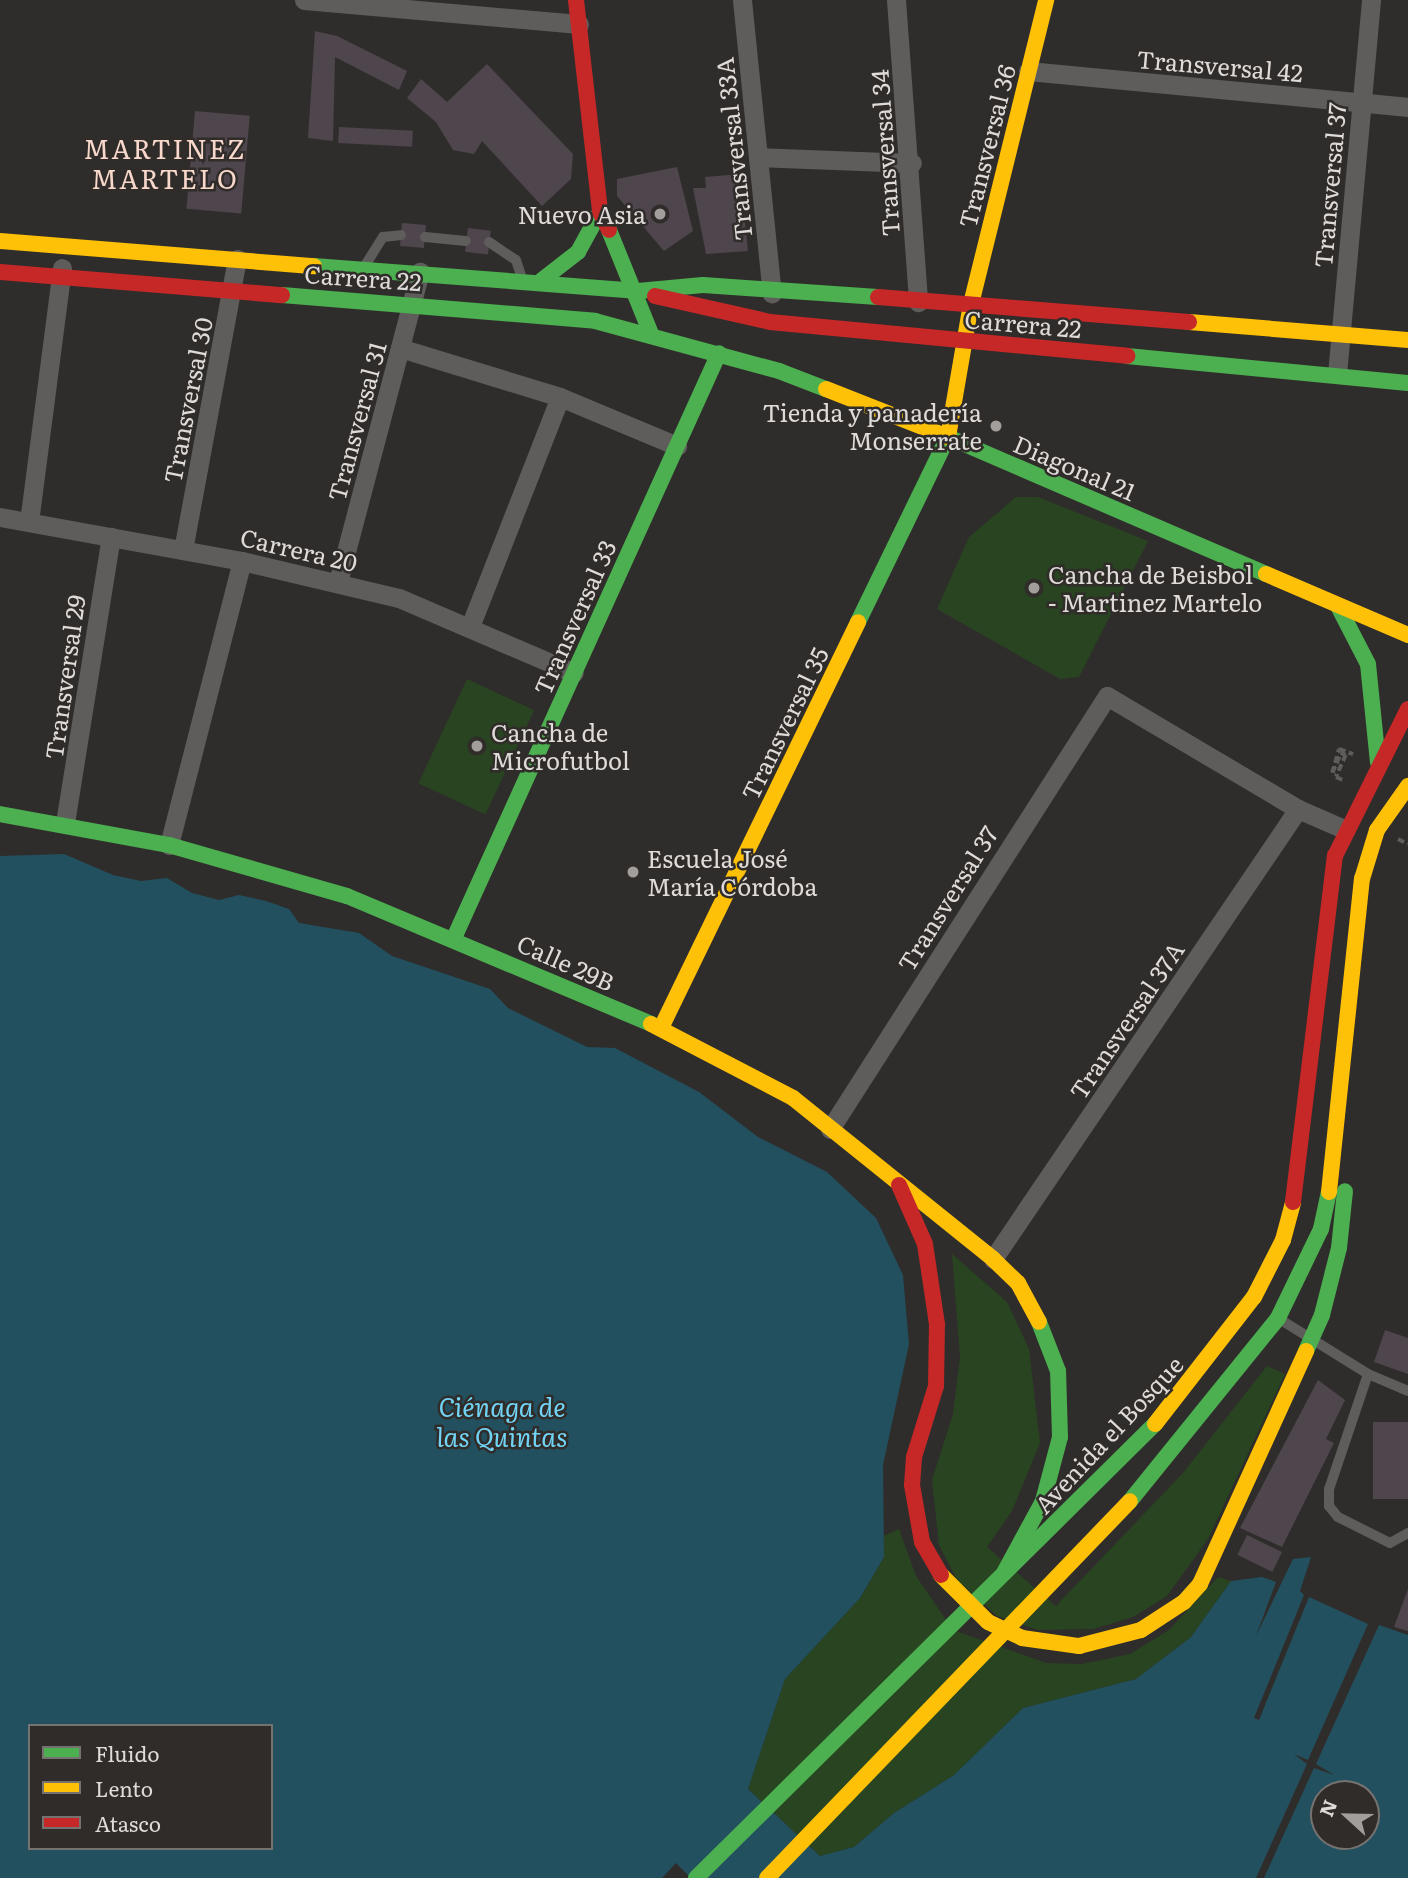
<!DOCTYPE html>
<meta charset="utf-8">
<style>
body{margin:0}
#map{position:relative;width:1408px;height:1878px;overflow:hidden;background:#2f2d2b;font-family:Literata,serif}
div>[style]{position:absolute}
.green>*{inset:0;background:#284420;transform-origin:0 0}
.water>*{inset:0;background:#22505f}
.building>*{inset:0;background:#4f454c;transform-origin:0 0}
.path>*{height:3.5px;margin-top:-1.75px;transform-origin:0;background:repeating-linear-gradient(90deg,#5f5d5c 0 7px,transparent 0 10.5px)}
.lane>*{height:10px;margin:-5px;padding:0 5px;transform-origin:5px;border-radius:5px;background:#5f5d5c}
.street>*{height:19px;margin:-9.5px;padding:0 9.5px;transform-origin:9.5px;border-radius:9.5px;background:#5f5d5c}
.fast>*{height:16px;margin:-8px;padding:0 8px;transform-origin:8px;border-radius:8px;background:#4caf50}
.slow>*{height:16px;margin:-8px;padding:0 8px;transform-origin:8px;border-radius:8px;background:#ffc107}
.jam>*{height:16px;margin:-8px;padding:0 8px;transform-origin:8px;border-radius:8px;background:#c62828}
.dots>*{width:19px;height:19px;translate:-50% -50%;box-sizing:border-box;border:4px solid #302c2a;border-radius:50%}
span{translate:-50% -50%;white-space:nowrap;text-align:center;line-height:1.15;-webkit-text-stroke:5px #302c2a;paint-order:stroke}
.street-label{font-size:24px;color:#dedbd9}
.poi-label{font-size:24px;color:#dedbd9}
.right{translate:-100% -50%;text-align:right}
.left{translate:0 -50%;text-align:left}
.neighbourhood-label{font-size:26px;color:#f8d8cb;letter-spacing:2px}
.water-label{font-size:26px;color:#71d4f4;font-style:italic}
.legend{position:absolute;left:28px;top:1724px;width:245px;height:126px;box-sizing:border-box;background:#302c2a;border:2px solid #767270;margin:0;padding:9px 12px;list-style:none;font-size:21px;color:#dedbd9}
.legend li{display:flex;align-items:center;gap:14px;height:35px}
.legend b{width:35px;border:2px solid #767270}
.north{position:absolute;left:1310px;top:1780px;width:70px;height:70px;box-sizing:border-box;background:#302c2a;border:2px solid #767270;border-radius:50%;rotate:292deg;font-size:19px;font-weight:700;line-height:28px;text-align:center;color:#dedbd9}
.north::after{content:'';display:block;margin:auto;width:24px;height:32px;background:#a19e9c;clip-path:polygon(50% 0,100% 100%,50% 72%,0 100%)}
</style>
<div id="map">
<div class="green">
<i style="clip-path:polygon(1016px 497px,1038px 497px,1148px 541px,1079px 677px,1060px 679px,937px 609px,969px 537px)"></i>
<i style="left:467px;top:679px;width:74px;height:115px;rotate:25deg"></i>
<i style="clip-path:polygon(952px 1254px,1007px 1302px,1029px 1349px,1040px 1443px,1012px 1511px,987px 1547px,1056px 1606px,1183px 1473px,1267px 1366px,1285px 1374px,1208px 1539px,1167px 1596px,1133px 1617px,1093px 1629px,1038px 1630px,997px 1616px,957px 1580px,939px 1545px,932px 1480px,953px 1414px,960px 1357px)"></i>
<i style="clip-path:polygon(899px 1529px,916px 1576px,953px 1630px,1046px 1663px,1082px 1664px,1130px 1654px,1169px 1630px,1218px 1577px,1231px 1581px,1191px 1637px,1136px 1679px,1023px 1708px,954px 1775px,894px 1813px,854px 1847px,820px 1856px,748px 1789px,785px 1679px,860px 1598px,884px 1557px,884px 1536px)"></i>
</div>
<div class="water">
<i style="clip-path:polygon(evenodd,64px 854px,113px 875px,141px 881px,167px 878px,192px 893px,219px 900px,239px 895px,266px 901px,289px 909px,299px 923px,359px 933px,392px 956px,490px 989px,508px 1008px,587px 1047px,615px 1048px,699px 1092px,758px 1137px,827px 1172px,876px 1218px,903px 1275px,909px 1344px,883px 1465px,884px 1557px,860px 1598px,785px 1679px,748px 1789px,820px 1856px,854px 1847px,894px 1813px,954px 1775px,1023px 1708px,1136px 1679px,1191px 1637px,1231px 1581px,1262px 1577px,1276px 1582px,1256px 1636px,1293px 1559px,1311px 1557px,1300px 1591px,1304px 1595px,1254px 1718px,1259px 1720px,1309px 1597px,1368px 1624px,1308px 1760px,1294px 1754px,1307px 1764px,1256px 1878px,691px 1878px,676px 1863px,662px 1878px,0 1878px,0 856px,64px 854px,30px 1726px,271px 1726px,271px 1848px,30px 1848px,30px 1726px)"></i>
<i style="clip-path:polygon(evenodd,1379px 1625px,1408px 1635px,1408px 1878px,1264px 1878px,1314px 1768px,1334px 1775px,1316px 1764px,1379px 1625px,1366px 1794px,1366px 1836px,1324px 1836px,1324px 1794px,1366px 1794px)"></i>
</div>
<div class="building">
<i style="clip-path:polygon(315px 31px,337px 36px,407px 71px,399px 90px,335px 57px,333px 141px,308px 138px)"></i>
<i style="clip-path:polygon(487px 64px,573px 154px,571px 179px,542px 206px,482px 141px,474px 154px,453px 150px,436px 122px,407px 98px,421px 79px,447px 102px)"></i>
<i style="left:195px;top:111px;width:55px;height:98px;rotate:5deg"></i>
<i style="left:339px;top:127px;width:74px;height:16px;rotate:3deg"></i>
<i style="clip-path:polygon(677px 167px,693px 231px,664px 251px,617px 196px,617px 179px)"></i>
<i style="clip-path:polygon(740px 174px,748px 251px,706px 254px,693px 188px,706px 188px,705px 177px)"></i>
<i style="left:402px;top:223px;width:24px;height:23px;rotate:5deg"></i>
<i style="left:468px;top:228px;width:23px;height:24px;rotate:7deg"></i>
<i style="clip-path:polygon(1385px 1330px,1408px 1338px,1408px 1374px,1374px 1362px)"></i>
<i style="clip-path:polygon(1318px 1380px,1345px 1400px,1326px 1439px,1334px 1443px,1282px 1547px,1240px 1528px)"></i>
<i style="left:1408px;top:1422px;width:77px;height:35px;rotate:90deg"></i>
<i style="left:1247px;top:1535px;width:39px;height:22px;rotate:26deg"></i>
<i style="clip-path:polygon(1408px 1589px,1408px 1631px,1394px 1627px)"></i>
</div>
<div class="path">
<i style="left:1332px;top:773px;width:22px;rotate:-66deg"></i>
<i style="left:1341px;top:753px;width:5px;rotate:22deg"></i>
<i style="left:1346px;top:755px;width:24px;rotate:114deg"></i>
<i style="left:1336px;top:777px;width:10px;rotate:24deg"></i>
<i style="left:1332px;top:773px;width:25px;rotate:-74deg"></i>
<i style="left:1339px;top:749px;width:15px;rotate:20deg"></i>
<i style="left:1398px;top:839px;width:11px;rotate:27deg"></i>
</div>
<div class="lane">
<i style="left:425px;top:237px;width:41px;rotate:5.6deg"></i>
<i style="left:489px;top:242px;width:32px;rotate:34deg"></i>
<i style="left:516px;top:260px;width:20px;rotate:72deg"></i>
<i style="left:366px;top:264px;width:32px;rotate:-58deg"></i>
<i style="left:383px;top:237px;width:18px;rotate:-6deg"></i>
<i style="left:1281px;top:1320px;width:102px;rotate:31.8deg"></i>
<i style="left:1368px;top:1374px;width:43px;rotate:23deg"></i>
<i style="left:1368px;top:1374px;width:121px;rotate:108.7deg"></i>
<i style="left:1329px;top:1489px;width:17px;rotate:90deg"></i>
<i style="left:1329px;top:1506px;width:14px;rotate:51deg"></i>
<i style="left:1338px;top:1517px;width:58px;rotate:26.6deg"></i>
<i style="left:1390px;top:1543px;width:21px;rotate:-29deg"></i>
</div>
<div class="street">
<i style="left:304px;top:0;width:276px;rotate:5deg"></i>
<i style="left:742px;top:0;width:295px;rotate:84.2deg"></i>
<i style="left:896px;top:0;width:303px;rotate:85.8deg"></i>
<i style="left:1028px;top:71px;width:382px;rotate:5.4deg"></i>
<i style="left:758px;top:157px;width:154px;rotate:2.2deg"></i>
<i style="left:400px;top:348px;width:167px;rotate:17deg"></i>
<i style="left:560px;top:397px;width:247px;rotate:111.4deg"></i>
<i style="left:1337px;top:374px;width:376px;rotate:-84.8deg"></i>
<i style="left:560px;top:397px;width:127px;rotate:22.7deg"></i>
<i style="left:0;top:517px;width:246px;rotate:10.3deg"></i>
<i style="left:242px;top:561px;width:161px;rotate:13.3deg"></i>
<i style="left:399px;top:598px;width:190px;rotate:23.2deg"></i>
<i style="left:29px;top:522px;width:256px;rotate:-82.6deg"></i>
<i style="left:183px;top:550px;width:296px;rotate:-79.5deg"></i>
<i style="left:338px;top:582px;width:321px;rotate:-75.2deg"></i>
<i style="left:65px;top:823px;width:290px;rotate:-80.9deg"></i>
<i style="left:169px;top:845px;width:293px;rotate:-75.6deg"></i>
<i style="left:830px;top:1129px;width:514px;rotate:-57.39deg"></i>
<i style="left:1107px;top:696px;width:222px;rotate:30.6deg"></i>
<i style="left:1298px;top:809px;width:52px;rotate:23.6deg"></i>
<i style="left:993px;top:1259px;width:544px;rotate:-55.87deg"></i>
</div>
<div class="fast">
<i style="left:609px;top:230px;width:112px;rotate:68deg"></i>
<i style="left:314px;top:266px;width:325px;rotate:4.4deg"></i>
<i style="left:638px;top:291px;width:65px;rotate:-5.3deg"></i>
<i style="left:703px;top:285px;width:175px;rotate:3.9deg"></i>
<i style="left:542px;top:280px;width:46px;rotate:-37.9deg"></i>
<i style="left:578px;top:252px;width:46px;rotate:-61.2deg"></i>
<i style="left:282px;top:295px;width:314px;rotate:4.7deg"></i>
<i style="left:595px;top:321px;width:191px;rotate:15.2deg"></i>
<i style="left:779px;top:371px;width:50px;rotate:21deg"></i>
<i style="left:1127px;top:356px;width:282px;rotate:5.5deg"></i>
<i style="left:1338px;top:606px;width:65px;rotate:62.7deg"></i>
<i style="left:1368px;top:664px;width:99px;rotate:84.2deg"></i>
<i style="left:858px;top:622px;width:206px;rotate:-64.1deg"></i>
<i style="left:948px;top:437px;width:346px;rotate:23.3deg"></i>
<i style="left:0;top:814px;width:172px;rotate:10.4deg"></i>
<i style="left:169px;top:845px;width:185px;rotate:16deg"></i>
<i style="left:347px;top:896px;width:330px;rotate:22.8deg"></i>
<i style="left:454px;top:938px;width:642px;rotate:-65.63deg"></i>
<i style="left:1306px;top:1351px;width:39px;rotate:-66deg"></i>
<i style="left:1322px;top:1315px;width:69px;rotate:-75.8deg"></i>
<i style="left:1339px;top:1248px;width:57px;rotate:-84deg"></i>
<i style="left:1130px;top:1501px;width:235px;rotate:-51deg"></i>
<i style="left:1278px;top:1318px;width:99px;rotate:-64.2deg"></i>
<i style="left:1321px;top:1229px;width:38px;rotate:-78deg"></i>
<i style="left:1005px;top:1571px;width:80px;rotate:-61.5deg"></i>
<i style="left:1043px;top:1501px;width:66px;rotate:-75.1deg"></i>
<i style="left:1060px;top:1437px;width:66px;rotate:-91.7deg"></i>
<i style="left:1058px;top:1371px;width:53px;rotate:-111.2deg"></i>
<i style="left:696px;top:1878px;width:646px;rotate:-44.69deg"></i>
</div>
<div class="slow">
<i style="left:0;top:241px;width:315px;rotate:4.6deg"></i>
<i style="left:971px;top:304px;width:313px;rotate:-76.1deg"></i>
<i style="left:1189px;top:322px;width:220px;rotate:4.7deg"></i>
<i style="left:826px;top:389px;width:131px;rotate:21.5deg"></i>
<i style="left:948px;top:437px;width:135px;rotate:-80.2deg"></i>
<i style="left:1266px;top:574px;width:155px;rotate:23.2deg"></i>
<i style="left:651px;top:1024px;width:160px;rotate:27.5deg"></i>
<i style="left:793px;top:1098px;width:257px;rotate:38.8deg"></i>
<i style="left:993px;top:1259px;width:35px;rotate:44deg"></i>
<i style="left:1018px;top:1283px;width:44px;rotate:61.7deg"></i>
<i style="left:661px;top:1028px;width:451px;rotate:-64.1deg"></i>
<i style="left:1329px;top:1192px;width:315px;rotate:-84deg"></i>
<i style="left:1362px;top:879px;width:51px;rotate:-73deg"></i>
<i style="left:1377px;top:830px;width:54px;rotate:-54.8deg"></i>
<i style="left:1155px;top:1424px;width:161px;rotate:-52.1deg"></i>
<i style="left:1254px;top:1297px;width:64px;rotate:-63deg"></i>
<i style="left:1283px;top:1240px;width:39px;rotate:-75deg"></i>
<i style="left:941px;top:1575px;width:66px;rotate:45deg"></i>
<i style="left:988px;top:1622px;width:38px;rotate:25deg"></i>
<i style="left:1022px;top:1638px;width:58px;rotate:8deg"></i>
<i style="left:1079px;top:1646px;width:64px;rotate:-14.5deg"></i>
<i style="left:1141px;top:1630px;width:51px;rotate:-33.1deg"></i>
<i style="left:1184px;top:1602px;width:24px;rotate:-48deg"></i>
<i style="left:1200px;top:1584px;width:256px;rotate:-65.5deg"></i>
<i style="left:767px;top:1878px;width:523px;rotate:-46.08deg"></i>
</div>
<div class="jam">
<i style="left:576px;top:0;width:213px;rotate:83.5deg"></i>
<i style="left:600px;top:212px;width:20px;rotate:63deg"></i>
<i style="left:0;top:272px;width:283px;rotate:4.7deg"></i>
<i style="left:655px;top:296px;width:118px;rotate:12.7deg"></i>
<i style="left:770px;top:322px;width:359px;rotate:5.4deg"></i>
<i style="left:878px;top:297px;width:312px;rotate:4.6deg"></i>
<i style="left:899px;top:1185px;width:64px;rotate:66.2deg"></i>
<i style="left:925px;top:1244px;width:81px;rotate:81.5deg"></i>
<i style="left:937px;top:1324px;width:62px;rotate:90.9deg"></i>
<i style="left:936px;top:1386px;width:74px;rotate:107.2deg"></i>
<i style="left:914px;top:1457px;width:28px;rotate:94deg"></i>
<i style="left:912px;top:1485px;width:58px;rotate:80deg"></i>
<i style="left:922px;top:1542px;width:38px;rotate:60deg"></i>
<i style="left:1293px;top:1202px;width:349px;rotate:-83.1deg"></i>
<i style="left:1335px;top:856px;width:164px;rotate:-63.6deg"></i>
</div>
<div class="dots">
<i style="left:660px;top:214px;background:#a19e9c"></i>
<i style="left:996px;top:426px;background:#a19e9c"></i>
<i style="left:1034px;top:588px;background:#a19e9c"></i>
<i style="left:477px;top:746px;background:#a19e9c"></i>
<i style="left:633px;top:872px;background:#a19e9c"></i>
</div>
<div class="street-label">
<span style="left:1220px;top:65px;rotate:5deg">Transversal 42</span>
<span style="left:986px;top:146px;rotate:-76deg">Transversal 36</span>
<span style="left:733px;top:149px;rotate:-96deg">Transversal 33A</span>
<span style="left:884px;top:153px;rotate:-94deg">Transversal 34</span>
<span style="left:1329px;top:185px;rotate:-85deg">Transversal 37</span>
<span style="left:363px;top:277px;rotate:4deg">Carrera 22</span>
<span style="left:1023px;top:323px;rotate:5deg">Carrera 22</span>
<span style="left:187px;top:400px;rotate:-79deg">Transversal 30</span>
<span style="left:356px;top:421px;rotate:-75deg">Transversal 31</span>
<span style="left:1075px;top:467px;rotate:23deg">Diagonal 21</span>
<span style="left:299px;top:549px;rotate:13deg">Carrera 20</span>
<span style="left:574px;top:617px;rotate:-66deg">Transversal 33</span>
<span style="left:64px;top:677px;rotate:-82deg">Transversal 29</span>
<span style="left:784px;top:723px;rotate:-64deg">Transversal 35</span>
<span style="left:947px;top:898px;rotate:-58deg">Transversal 37</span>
<span style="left:566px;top:962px;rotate:24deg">Calle 29B</span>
<span style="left:1126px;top:1020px;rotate:-56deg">Transversal 37A</span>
<span style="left:1108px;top:1434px;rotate:-47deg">Avenida el Bosque</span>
</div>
<div class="poi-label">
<span class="right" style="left:646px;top:214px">Nuevo Asia</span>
<span class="right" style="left:982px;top:426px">Tienda y panadería<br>Monserrate</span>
<span class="left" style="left:1048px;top:588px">Cancha de Beisbol<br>- Martinez Martelo</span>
<span class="left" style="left:491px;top:746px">Cancha de<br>Microfutbol</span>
<span class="left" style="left:647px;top:872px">Escuela José<br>María Córdoba</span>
</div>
<div class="neighbourhood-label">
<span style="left:165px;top:163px">MARTINEZ<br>MARTELO</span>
</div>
<div class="water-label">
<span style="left:502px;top:1421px">Ciénaga de<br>las Quintas</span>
</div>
<ul class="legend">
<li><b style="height:9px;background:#4caf50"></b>Fluido</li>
<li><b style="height:9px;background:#ffc107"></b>Lento</li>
<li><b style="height:9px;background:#c62828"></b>Atasco</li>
</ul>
<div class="north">N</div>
</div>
